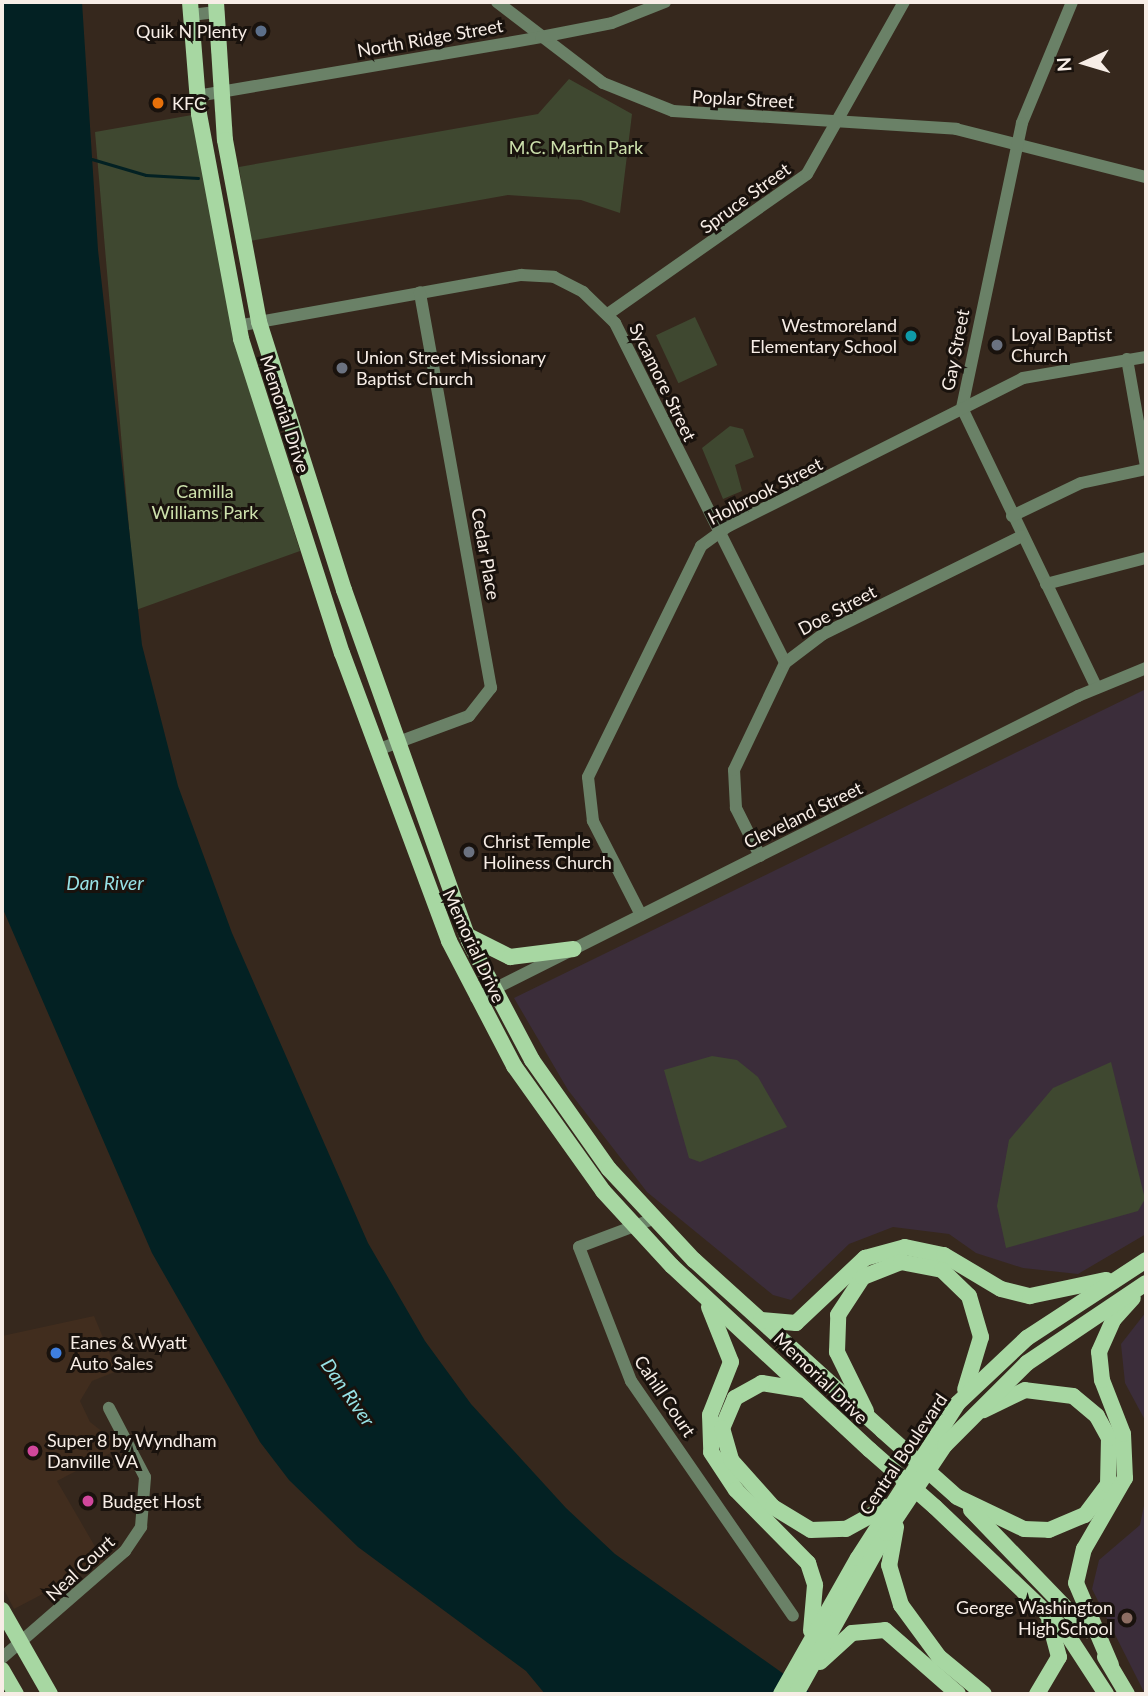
<!DOCTYPE html>
<style>
body{margin:0}
#map{position:relative;width:1148px;height:1696px;overflow:hidden;background:#36281d;font-family:Lato,sans-serif}
div>[style]{position:absolute}
.built>*{inset:0;background:#412d1e}
.education>*{inset:0;background:#3b2d3a}
.green>*{inset:0;background:#3f4830;transform-origin:0 0}
.water>*{inset:0;background:#032123}
.stream>*{height:2.5px;margin:-1.25px;padding:0 1.25px;transform-origin:1.25px;border-radius:1.25px;background:#032123}
.minor>*{height:12px;margin:-6px;padding:0 6px;transform-origin:6px;border-radius:6px;background:#6a8167}
.major>*{height:16px;margin:-8px;padding:0 8px;transform-origin:8px;border-radius:8px;background:#a7d7a2}
.major-bridge>*{height:16px;margin:-8px;padding:0 8px;transform-origin:8px;border-radius:8px;background:#a7d7a2}
.dots>*{width:19px;height:19px;translate:-50% -50%;box-sizing:border-box;border:4px solid #19120d;border-radius:50%}
span{translate:-50% -50%;white-space:nowrap;text-align:center;line-height:1.15;-webkit-text-stroke:6px #19120d;paint-order:stroke}
.poi-label{font-size:18px;color:#f7ede6}
.right{translate:-100% -50%;text-align:right}
.left{translate:0 -50%;text-align:left}
.street-label{font-size:18px;color:#f7ede6}
.park-label{font-size:18px;color:#cde1ac}
.water-label{font-size:19px;color:#97e2e6;font-style:italic}
.frame{position:absolute;inset:0;border:4px solid #f7ede6;pointer-events:none}
.north{position:absolute;left:1050px;top:28px;width:70px;height:70px;-webkit-text-stroke:5px #19120d;paint-order:stroke;rotate:266deg;font-size:19px;font-weight:700;line-height:28px;text-align:center;color:#f7ede6}
.north::after{content:'';display:block;margin:auto;width:24px;height:32px;background:#f7ede6;clip-path:polygon(50% 0,100% 100%,50% 72%,0 100%)}
</style>
<div id="map">
<div class="built">
<i style="clip-path:polygon(94px 1316px,117px 1371px,92px 1381px,80px 1401px,90px 1422px,122px 1447px,57px 1481px,104px 1562px,14px 1609px,2px 1586px,2px 1336px)"></i>
</div>
<div class="education">
<i style="clip-path:polygon(1146px 689px,1146px 1234px,1078px 1274px,1023px 1268px,976px 1253px,949px 1234px,893px 1227px,849px 1244px,791px 1300px,773px 1295px,647px 1192px,568px 1090px,514px 998px)"></i>
<i style="clip-path:polygon(1146px 1312px,1146px 1422px,1125px 1383px,1121px 1344px)"></i>
<i style="clip-path:polygon(1146px 1496px,1146px 1694px,1145px 1694px,1092px 1589px,1099px 1560px,1140px 1525px)"></i>
</div>
<div class="green">
<i style="clip-path:polygon(569px 79px,632px 114px,620px 213px,581px 200px,508px 195px,250px 241px,239px 167px,538px 114px)"></i>
<i style="clip-path:polygon(192px 115px,232px 330px,300px 551px,136px 610px,95px 132px)"></i>
<i style="left:695px;top:317px;width:53px;height:43px;rotate:65deg"></i>
<i style="clip-path:polygon(730px 426px,743px 429px,754px 457px,735px 465px,742px 491px,723px 499px,702px 448px)"></i>
<i style="clip-path:polygon(712px 1056px,737px 1060px,758px 1077px,787px 1127px,700px 1162px,689px 1158px,664px 1070px)"></i>
<i style="clip-path:polygon(1111px 1062px,1145px 1199px,1138px 1211px,1006px 1248px,997px 1206px,1009px 1140px,1053px 1088px)"></i>
</div>
<div class="water">
<i style="clip-path:polygon(2px 2px,82px 2px,98px 250px,142px 645px,178px 786px,232px 933px,368px 1243px,425px 1341px,471px 1404px,566px 1508px,615px 1554px,812px 1694px,545px 1694px,526px 1671px,358px 1547px,289px 1480px,260px 1442px,152px 1253px,2px 907px)"></i>
</div>
<div class="stream">
<i style="left:92px;top:159px;width:56px;rotate:16.5deg"></i>
<i style="left:146px;top:175px;width:52px;rotate:3.3deg"></i>
</div>
<div class="minor">
<i style="left:497px;top:2px;width:133px;rotate:37.4deg"></i>
<i style="left:603px;top:83px;width:75px;rotate:21.8deg"></i>
<i style="left:673px;top:111px;width:284px;rotate:3.6deg"></i>
<i style="left:956px;top:129px;width:196px;rotate:14.2deg"></i>
<i style="left:1072px;top:2px;width:131px;rotate:112.5deg"></i>
<i style="left:1022px;top:123px;width:291px;rotate:101.9deg"></i>
<i style="left:962px;top:408px;width:310px;rotate:64.3deg"></i>
<i style="left:191px;top:15px;width:25px;rotate:-7deg"></i>
<i style="left:197px;top:96px;width:349px;rotate:-9.7deg"></i>
<i style="left:541px;top:37px;width:72px;rotate:-11.2deg"></i>
<i style="left:612px;top:23px;width:57px;rotate:-21.6deg"></i>
<i style="left:608px;top:314px;width:243px;rotate:-35.1deg"></i>
<i style="left:807px;top:174px;width:197px;rotate:-60.6deg"></i>
<i style="left:237px;top:326px;width:289px;rotate:-10.2deg"></i>
<i style="left:521px;top:275px;width:33px;rotate:3deg"></i>
<i style="left:554px;top:277px;width:33px;rotate:27deg"></i>
<i style="left:583px;top:292px;width:45px;rotate:44.1deg"></i>
<i style="left:615px;top:323px;width:380px;rotate:63.4deg"></i>
<i style="left:1127px;top:359px;width:110px;rotate:80deg"></i>
<i style="left:1012px;top:516px;width:76px;rotate:-25.6deg"></i>
<i style="left:1081px;top:483px;width:66px;rotate:-12.2deg"></i>
<i style="left:1046px;top:584px;width:103px;rotate:-14.6deg"></i>
<i style="left:377px;top:750px;width:98px;rotate:-20.3deg"></i>
<i style="left:469px;top:716px;width:36px;rotate:-52deg"></i>
<i style="left:491px;top:688px;width:402px;rotate:-100.2deg"></i>
<i style="left:760px;top:856px;width:54px;rotate:-116.6deg"></i>
<i style="left:736px;top:808px;width:38px;rotate:-93deg"></i>
<i style="left:734px;top:770px;width:119px;rotate:-64.5deg"></i>
<i style="left:785px;top:663px;width:48px;rotate:-37.3deg"></i>
<i style="left:823px;top:634px;width:222px;rotate:-26.2deg"></i>
<i style="left:641px;top:915px;width:106px;rotate:-117.1deg"></i>
<i style="left:593px;top:821px;width:44px;rotate:-96.5deg"></i>
<i style="left:588px;top:777px;width:257px;rotate:-63.9deg"></i>
<i style="left:701px;top:546px;width:34px;rotate:-36deg"></i>
<i style="left:729px;top:526px;width:329px;rotate:-26.7deg"></i>
<i style="left:1023px;top:378px;width:125px;rotate:-9.7deg"></i>
<i style="left:476px;top:998px;width:674px;rotate:-26.64deg"></i>
<i style="left:1078px;top:696px;width:74px;rotate:-22.4deg"></i>
<i style="left:653px;top:1219px;width:79px;rotate:159.3deg"></i>
<i style="left:579px;top:1247px;width:144px;rotate:68.8deg"></i>
<i style="left:631px;top:1381px;width:285px;rotate:55.4deg"></i>
<i style="left:2px;top:1658px;width:163px;rotate:-41deg"></i>
<i style="left:125px;top:1551px;width:29px;rotate:-56deg"></i>
<i style="left:141px;top:1527px;width:50px;rotate:-85.4deg"></i>
<i style="left:145px;top:1477px;width:78px;rotate:-117.6deg"></i>
</div>
<div class="major">
<i style="left:190px;top:2px;width:112px;rotate:85.4deg"></i>
<i style="left:199px;top:114px;width:229px;rotate:79.4deg"></i>
<i style="left:241px;top:339px;width:330px;rotate:72.2deg"></i>
<i style="left:342px;top:653px;width:307px;rotate:69.6deg"></i>
<i style="left:449px;top:941px;width:141px;rotate:62.5deg"></i>
<i style="left:514px;top:1066px;width:153px;rotate:54.5deg"></i>
<i style="left:603px;top:1191px;width:102px;rotate:47.4deg"></i>
<i style="left:672px;top:1266px;width:270px;rotate:42.9deg"></i>
<i style="left:216px;top:2px;width:138px;rotate:86.3deg"></i>
<i style="left:225px;top:140px;width:185px;rotate:79.4deg"></i>
<i style="left:259px;top:322px;width:281px;rotate:72.4deg"></i>
<i style="left:344px;top:590px;width:373px;rotate:70.4deg"></i>
<i style="left:469px;top:941px;width:135px;rotate:62.1deg"></i>
<i style="left:532px;top:1060px;width:133px;rotate:54.8deg"></i>
<i style="left:609px;top:1169px;width:125px;rotate:47deg"></i>
<i style="left:694px;top:1260px;width:255px;rotate:42.1deg"></i>
<i style="left:470px;top:937px;width:45px;rotate:26.6deg"></i>
<i style="left:510px;top:957px;width:64px;rotate:-7.2deg"></i>
<i style="left:709px;top:1307px;width:59px;rotate:68.2deg"></i>
<i style="left:731px;top:1362px;width:57px;rotate:111.6deg"></i>
<i style="left:710px;top:1415px;width:37px;rotate:88deg"></i>
<i style="left:711px;top:1452px;width:45px;rotate:56.7deg"></i>
<i style="left:736px;top:1490px;width:103px;rotate:45.4deg"></i>
<i style="left:808px;top:1563px;width:23px;rotate:72deg"></i>
<i style="left:815px;top:1585px;width:46px;rotate:95deg"></i>
<i style="left:761px;top:1320px;width:35px;rotate:5deg"></i>
<i style="left:796px;top:1323px;width:95px;rotate:-43.3deg"></i>
<i style="left:865px;top:1258px;width:41px;rotate:-15.4deg"></i>
<i style="left:905px;top:1247px;width:40px;rotate:12deg"></i>
<i style="left:944px;top:1255px;width:66px;rotate:30.8deg"></i>
<i style="left:1001px;top:1289px;width:30px;rotate:14deg"></i>
<i style="left:1030px;top:1296px;width:78px;rotate:-11.9deg"></i>
<i style="left:805px;top:1390px;width:44px;rotate:-170.8deg"></i>
<i style="left:762px;top:1383px;width:31px;rotate:151deg"></i>
<i style="left:735px;top:1398px;width:33px;rotate:113deg"></i>
<i style="left:722px;top:1428px;width:33px;rotate:74deg"></i>
<i style="left:731px;top:1460px;width:63px;rotate:48.2deg"></i>
<i style="left:773px;top:1507px;width:44px;rotate:31.2deg"></i>
<i style="left:811px;top:1530px;width:35px;rotate:-2deg"></i>
<i style="left:846px;top:1529px;width:46px;rotate:-28.8deg"></i>
<i style="left:866px;top:1411px;width:66px;rotate:-116.2deg"></i>
<i style="left:837px;top:1352px;width:37px;rotate:-88deg"></i>
<i style="left:838px;top:1315px;width:45px;rotate:-56.7deg"></i>
<i style="left:863px;top:1277px;width:41px;rotate:-21.5deg"></i>
<i style="left:901px;top:1262px;width:42px;rotate:11deg"></i>
<i style="left:942px;top:1270px;width:37px;rotate:44deg"></i>
<i style="left:969px;top:1296px;width:43px;rotate:73.7deg"></i>
<i style="left:981px;top:1337px;width:55px;rotate:106.8deg"></i>
<i style="left:957px;top:1497px;width:74px;rotate:25.5deg"></i>
<i style="left:1024px;top:1529px;width:25px;rotate:2deg"></i>
<i style="left:1049px;top:1530px;width:39px;rotate:-23deg"></i>
<i style="left:1085px;top:1515px;width:38px;rotate:-53deg"></i>
<i style="left:1108px;top:1485px;width:47px;rotate:-88.8deg"></i>
<i style="left:1109px;top:1438px;width:25px;rotate:-119deg"></i>
<i style="left:1097px;top:1416px;width:31px;rotate:-140deg"></i>
<i style="left:1073px;top:1396px;width:48px;rotate:-172.9deg"></i>
<i style="left:1025px;top:1390px;width:46px;rotate:154deg"></i>
<i style="left:935px;top:1507px;width:180px;rotate:43.6deg"></i>
<i style="left:1065px;top:1631px;width:75px;rotate:56.9deg"></i>
<i style="left:971px;top:1510px;width:167px;rotate:46deg"></i>
<i style="left:896px;top:1527px;width:39px;rotate:100deg"></i>
<i style="left:889px;top:1565px;width:42px;rotate:73.3deg"></i>
<i style="left:901px;top:1605px;width:64px;rotate:53.8deg"></i>
<i style="left:939px;top:1657px;width:58px;rotate:39.4deg"></i>
<i style="left:2px;top:1610px;width:97px;rotate:60.3deg"></i>
<i style="left:1105px;top:1657px;width:43px;rotate:59.3deg"></i>
<i style="left:820px;top:1662px;width:43px;rotate:-42.2deg"></i>
<i style="left:852px;top:1633px;width:33px;rotate:-5deg"></i>
<i style="left:885px;top:1630px;width:97px;rotate:41.2deg"></i>
<i style="left:1111px;top:1665px;width:89px;rotate:-113.1deg"></i>
<i style="left:1076px;top:1583px;width:35px;rotate:-77deg"></i>
<i style="left:1084px;top:1549px;width:82px;rotate:-60deg"></i>
<i style="left:1125px;top:1478px;width:44px;rotate:-92.6deg"></i>
<i style="left:1123px;top:1434px;width:58px;rotate:-111.3deg"></i>
<i style="left:1102px;top:1380px;width:28px;rotate:-96deg"></i>
<i style="left:1099px;top:1352px;width:36px;rotate:-66deg"></i>
<i style="left:1114px;top:1319px;width:28px;rotate:-48deg"></i>
<i style="left:2px;top:1670px;width:28px;rotate:60deg"></i>
<i style="left:781px;top:1694px;width:156px;rotate:-60.5deg"></i>
<i style="left:858px;top:1558px;width:184px;rotate:-57.2deg"></i>
<i style="left:958px;top:1403px;width:95px;rotate:-43.3deg"></i>
<i style="left:1027px;top:1338px;width:142px;rotate:-33.2deg"></i>
<i style="left:796px;top:1694px;width:184px;rotate:-60.8deg"></i>
<i style="left:886px;top:1533px;width:106px;rotate:-56.2deg"></i>
<i style="left:945px;top:1445px;width:116px;rotate:-45deg"></i>
<i style="left:1027px;top:1363px;width:143px;rotate:-33.9deg"></i>
<i style="left:1037px;top:1694px;width:43px;rotate:-59.3deg"></i>
<i style="left:1059px;top:1657px;width:38px;rotate:-105deg"></i>
</div>
<div class="major-bridge">
<i style="left:883px;top:1431px;width:99px;rotate:41.7deg"></i>
<i style="left:870px;top:1450px;width:86px;rotate:41.2deg"></i>
</div>
<div class="dots">
<i style="left:261px;top:31px;background:#5c6f8a"></i>
<i style="left:158px;top:103px;background:#e8710a"></i>
<i style="left:911px;top:336px;background:#0f9aa8"></i>
<i style="left:997px;top:345px;background:#6b7280"></i>
<i style="left:342px;top:368px;background:#6b7280"></i>
<i style="left:469px;top:852px;background:#6b7280"></i>
<i style="left:56px;top:1353px;background:#3f7fe0"></i>
<i style="left:33px;top:1451px;background:#d1479c"></i>
<i style="left:88px;top:1501px;background:#d1479c"></i>
<i style="left:1127px;top:1618px;background:#8d6e63"></i>
</div>
<div class="poi-label">
<span class="right" style="left:247px;top:31px">Quik N Plenty</span>
<span class="left" style="left:172px;top:103px">KFC</span>
<span class="right" style="left:897px;top:336px">Westmoreland<br>Elementary School</span>
<span class="left" style="left:1011px;top:345px">Loyal Baptist<br>Church</span>
<span class="left" style="left:356px;top:368px">Union Street Missionary<br>Baptist Church</span>
<span class="left" style="left:483px;top:852px">Christ Temple<br>Holiness Church</span>
<span class="left" style="left:70px;top:1353px">Eanes &amp; Wyatt<br>Auto Sales</span>
<span class="left" style="left:47px;top:1451px">Super 8 by Wyndham<br>Danville VA</span>
<span class="left" style="left:102px;top:1501px">Budget Host</span>
<span class="right" style="left:1113px;top:1618px">George Washington<br>High School</span>
</div>
<div class="street-label">
<span style="left:430px;top:38px;rotate:-10deg">North Ridge Street</span>
<span style="left:743px;top:99px;rotate:3deg">Poplar Street</span>
<span style="left:745px;top:198px;rotate:-36deg">Spruce Street</span>
<span style="left:955px;top:350px;rotate:-79deg">Gay Street</span>
<span style="left:663px;top:382px;rotate:64deg">Sycamore Street</span>
<span style="left:285px;top:414px;rotate:72deg">Memorial Drive</span>
<span style="left:765px;top:491px;rotate:-27deg">Holbrook Street</span>
<span style="left:486px;top:554px;rotate:80deg">Cedar Place</span>
<span style="left:837px;top:610px;rotate:-28deg">Doe Street</span>
<span style="left:803px;top:815px;rotate:-26deg">Cleveland Street</span>
<span style="left:474px;top:946px;rotate:65deg">Memorial Drive</span>
<span style="left:821px;top:1378px;rotate:44deg">Memorial Drive</span>
<span style="left:665px;top:1396px;rotate:56deg">Cahill Court</span>
<span style="left:903px;top:1454px;rotate:-56deg">Central Boulevard</span>
<span style="left:80px;top:1568px;rotate:-43deg">Neal Court</span>
</div>
<div class="park-label">
<span style="left:576px;top:147px">M.C. Martin Park</span>
<span style="left:205px;top:502px">Camilla<br>Williams Park</span>
</div>
<div class="water-label">
<span style="left:105px;top:883px">Dan River</span>
<span style="left:348px;top:1392px;rotate:55deg">Dan River</span>
</div>
<div class="frame"></div>
<div class="north">N</div>
</div>
